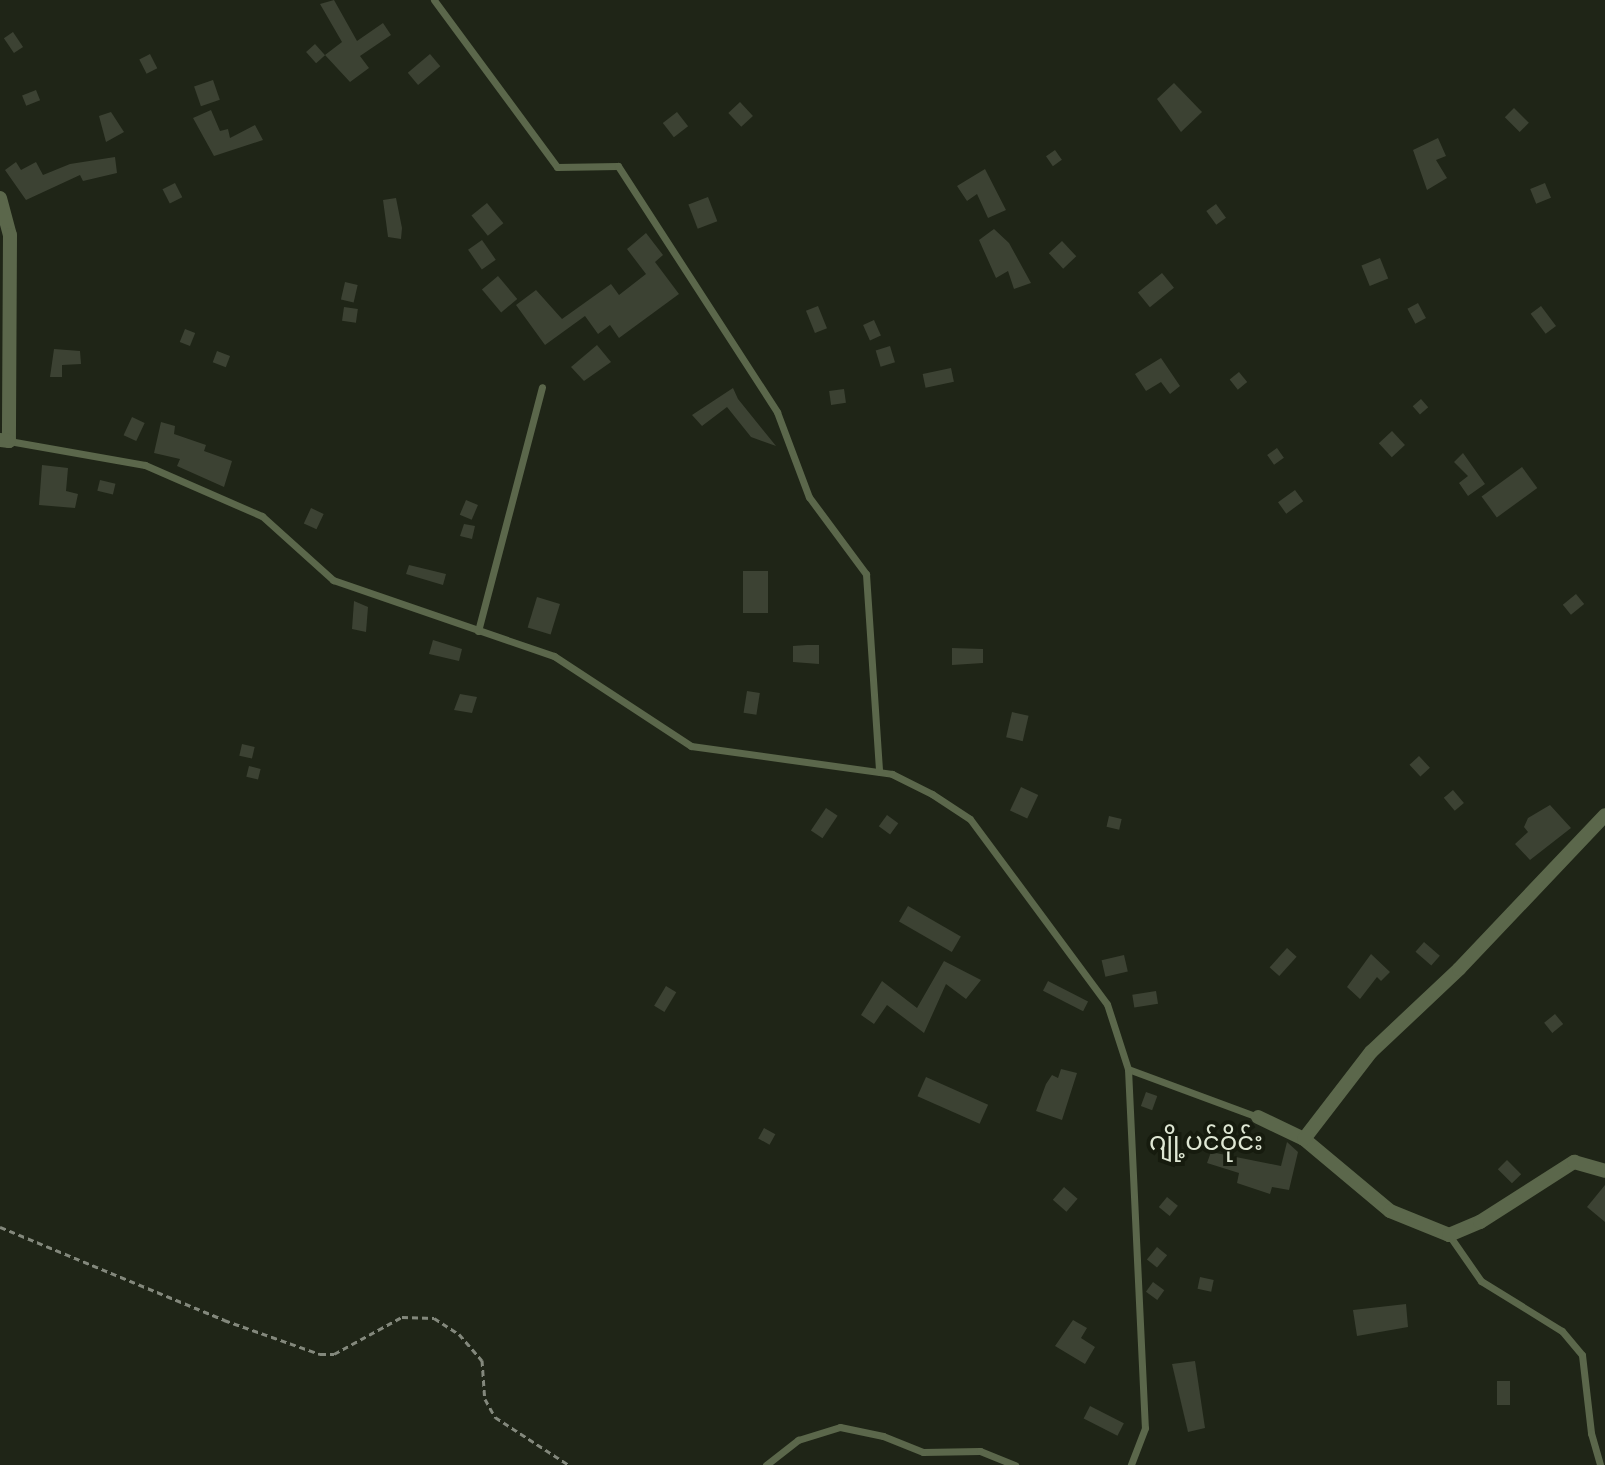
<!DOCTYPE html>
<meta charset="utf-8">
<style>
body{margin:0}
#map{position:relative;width:1605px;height:1465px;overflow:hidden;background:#1f2517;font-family:Ubuntu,"Noto Sans Myanmar",sans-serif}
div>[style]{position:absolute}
.building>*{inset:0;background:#3c4233;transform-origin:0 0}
.path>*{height:3px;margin-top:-1.5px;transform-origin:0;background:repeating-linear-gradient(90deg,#83887c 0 6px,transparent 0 10px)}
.service>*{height:7px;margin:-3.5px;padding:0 3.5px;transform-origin:3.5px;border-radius:3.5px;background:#5b674b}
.minor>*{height:14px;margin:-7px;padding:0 7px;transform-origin:7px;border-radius:7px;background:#5b674b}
span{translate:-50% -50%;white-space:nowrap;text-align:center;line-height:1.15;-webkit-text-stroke:8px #161b0e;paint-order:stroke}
.quarter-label{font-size:26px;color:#dfe7d4}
</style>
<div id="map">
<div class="building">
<i style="clip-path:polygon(334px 0,357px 41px,383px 23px,391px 35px,360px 56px,369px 68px,350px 82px,325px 55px,342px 42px,320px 4px)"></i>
<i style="left:13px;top:32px;width:18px;height:11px;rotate:56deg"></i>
<i style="left:315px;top:44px;width:15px;height:12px;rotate:48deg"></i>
<i style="left:150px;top:54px;width:16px;height:12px;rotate:63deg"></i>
<i style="left:430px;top:54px;width:16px;height:29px;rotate:50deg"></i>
<i style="left:213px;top:80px;width:21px;height:20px;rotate:71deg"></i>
<i style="clip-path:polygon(1174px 83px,1202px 112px,1181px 132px,1157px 99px)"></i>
<i style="left:36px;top:90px;width:11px;height:15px;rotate:68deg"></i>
<i style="left:740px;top:102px;width:19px;height:16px;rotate:47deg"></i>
<i style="left:1514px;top:108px;width:21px;height:13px;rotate:45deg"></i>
<i style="clip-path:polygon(211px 110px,220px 131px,228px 129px,230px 138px,255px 125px,263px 140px,214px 156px,193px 118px)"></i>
<i style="clip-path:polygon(111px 112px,124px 132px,106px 142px,99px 116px)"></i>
<i style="left:677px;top:112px;width:18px;height:18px;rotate:52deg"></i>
<i style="clip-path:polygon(1438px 138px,1446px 156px,1436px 160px,1447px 178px,1427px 190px,1413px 150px)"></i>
<i style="left:1055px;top:150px;width:12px;height:11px;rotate:55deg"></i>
<i style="clip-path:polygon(115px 157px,117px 173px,83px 181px,80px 175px,26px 200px,5px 170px,16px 162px,21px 170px,36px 162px,43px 175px,70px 164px)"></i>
<i style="clip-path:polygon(985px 169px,1006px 210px,988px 218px,977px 194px,967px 201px,957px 186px)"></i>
<i style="left:175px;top:183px;width:16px;height:14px;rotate:63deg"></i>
<i style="left:1545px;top:183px;width:16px;height:16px;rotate:68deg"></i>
<i style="left:708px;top:197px;width:26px;height:21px;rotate:69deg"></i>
<i style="clip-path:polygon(396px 198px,402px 228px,401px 239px,388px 237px,386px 222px,383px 200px)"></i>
<i style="left:487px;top:203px;width:26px;height:20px;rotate:51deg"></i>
<i style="left:1216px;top:204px;width:17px;height:12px;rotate:54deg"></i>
<i style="clip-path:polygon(994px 229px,1009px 243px,1031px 283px,1014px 289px,1008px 271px,996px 278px,979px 240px)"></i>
<i style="clip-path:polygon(646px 233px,663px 255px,655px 262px,679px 294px,619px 338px,610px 325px,598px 334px,585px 316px,545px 345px,516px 305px,536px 290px,562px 319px,611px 284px,619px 295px,646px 274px,627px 249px)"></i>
<i style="left:482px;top:240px;width:24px;height:17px;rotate:55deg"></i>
<i style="left:1062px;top:241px;width:21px;height:18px;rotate:47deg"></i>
<i style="left:1380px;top:258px;width:22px;height:20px;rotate:68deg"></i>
<i style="left:1162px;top:273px;width:19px;height:31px;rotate:51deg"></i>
<i style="left:498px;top:276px;width:30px;height:21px;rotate:50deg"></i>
<i style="left:345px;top:282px;width:13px;height:18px;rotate:13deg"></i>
<i style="left:1418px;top:303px;width:17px;height:12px;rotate:62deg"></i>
<i style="left:818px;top:306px;width:24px;height:13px;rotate:68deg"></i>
<i style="left:1541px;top:306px;width:25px;height:13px;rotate:53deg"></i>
<i style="left:344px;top:307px;width:14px;height:14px;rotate:8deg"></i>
<i style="left:874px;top:320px;width:17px;height:12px;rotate:66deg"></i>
<i style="left:185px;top:329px;width:11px;height:14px;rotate:22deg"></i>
<i style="clip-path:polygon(597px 345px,611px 362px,584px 381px,571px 367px)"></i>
<i style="left:890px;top:346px;width:17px;height:15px;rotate:73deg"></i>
<i style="clip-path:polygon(54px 349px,80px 351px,81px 364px,62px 365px,62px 377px,50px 377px)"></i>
<i style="left:217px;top:351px;width:14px;height:12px;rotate:21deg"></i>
<i style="clip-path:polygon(1161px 358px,1180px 386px,1170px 394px,1161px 382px,1146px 391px,1135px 374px)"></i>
<i style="left:951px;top:368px;width:14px;height:29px;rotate:78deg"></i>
<i style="left:1239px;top:372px;width:13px;height:12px;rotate:51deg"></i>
<i style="clip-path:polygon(733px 388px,738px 399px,776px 446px,751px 437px,727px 407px,702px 426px,692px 415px)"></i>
<i style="left:844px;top:389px;width:14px;height:15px;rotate:82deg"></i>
<i style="left:1421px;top:399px;width:11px;height:11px;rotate:49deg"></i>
<i style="left:132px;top:417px;width:14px;height:20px;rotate:25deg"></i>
<i style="clip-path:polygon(161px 422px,175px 426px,174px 434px,206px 445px,204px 451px,232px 461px,224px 487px,177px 466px,180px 459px,154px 453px)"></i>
<i style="left:1392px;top:431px;width:19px;height:18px;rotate:47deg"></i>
<i style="left:1277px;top:448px;width:12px;height:12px;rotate:55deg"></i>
<i style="clip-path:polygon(1463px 453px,1485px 484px,1468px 496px,1459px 483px,1468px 476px,1454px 462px)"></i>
<i style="clip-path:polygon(42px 465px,68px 468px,66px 491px,78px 494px,75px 508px,39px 505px)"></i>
<i style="left:1522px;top:467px;width:26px;height:50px;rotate:54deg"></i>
<i style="left:100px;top:480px;width:16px;height:11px;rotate:14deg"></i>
<i style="left:1295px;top:490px;width:14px;height:21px;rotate:54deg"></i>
<i style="left:466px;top:500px;width:13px;height:16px;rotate:23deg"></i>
<i style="left:311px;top:508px;width:14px;height:17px;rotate:25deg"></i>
<i style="clip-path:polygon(464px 524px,475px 526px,472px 539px,460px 536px)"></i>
<i style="clip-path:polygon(409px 565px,446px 574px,443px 585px,406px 574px)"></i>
<i style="left:768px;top:571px;width:42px;height:25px;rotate:90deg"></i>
<i style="left:1576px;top:594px;width:13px;height:17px;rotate:51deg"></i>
<i style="left:537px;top:597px;width:24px;height:32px;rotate:17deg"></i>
<i style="clip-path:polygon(354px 601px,368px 607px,366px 632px,352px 629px)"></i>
<i style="clip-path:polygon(433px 640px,462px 649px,459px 661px,429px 654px)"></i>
<i style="clip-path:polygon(807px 645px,819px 645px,819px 664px,793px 662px,793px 646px)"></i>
<i style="clip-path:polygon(952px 648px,983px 649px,983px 663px,952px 665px)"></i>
<i style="left:747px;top:691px;width:13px;height:22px;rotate:9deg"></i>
<i style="clip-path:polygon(460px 694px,477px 697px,472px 713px,454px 710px)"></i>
<i style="left:1012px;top:712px;width:17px;height:26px;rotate:13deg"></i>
<i style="left:242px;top:744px;width:13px;height:12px;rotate:13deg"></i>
<i style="left:1419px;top:756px;width:16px;height:13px;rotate:47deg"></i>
<i style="left:249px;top:766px;width:12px;height:11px;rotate:14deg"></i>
<i style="left:1021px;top:787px;width:19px;height:26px;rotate:25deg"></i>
<i style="left:1453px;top:790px;width:17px;height:12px;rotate:50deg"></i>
<i style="clip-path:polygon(1550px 805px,1571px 828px,1530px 860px,1515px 844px,1528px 832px,1524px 827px,1528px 818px)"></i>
<i style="left:826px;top:808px;width:14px;height:27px;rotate:34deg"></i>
<i style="left:887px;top:815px;width:14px;height:14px;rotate:36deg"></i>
<i style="left:1109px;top:816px;width:13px;height:11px;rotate:13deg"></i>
<i style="left:908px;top:906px;width:61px;height:18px;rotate:30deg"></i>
<i style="left:1424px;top:942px;width:21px;height:13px;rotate:41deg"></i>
<i style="left:1287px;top:948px;width:13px;height:26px;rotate:42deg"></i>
<i style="clip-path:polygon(1371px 954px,1390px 972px,1381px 981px,1377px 977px,1360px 999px,1347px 987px)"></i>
<i style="left:1124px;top:955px;width:17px;height:23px;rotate:77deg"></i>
<i style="clip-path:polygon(944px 961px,981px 980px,966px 999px,946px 984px,924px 1033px,887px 1005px,874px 1024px,861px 1015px,882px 981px,917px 1008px)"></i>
<i style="left:1048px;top:981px;width:45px;height:11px;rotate:27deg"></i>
<i style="left:666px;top:986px;width:12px;height:23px;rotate:31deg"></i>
<i style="left:1156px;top:991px;width:13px;height:24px;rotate:81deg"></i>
<i style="left:1555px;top:1014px;width:13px;height:14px;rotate:51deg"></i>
<i style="clip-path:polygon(1061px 1069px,1077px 1073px,1062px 1120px,1036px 1111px,1046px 1084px,1052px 1075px,1058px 1078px)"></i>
<i style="left:926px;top:1077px;width:68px;height:21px;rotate:24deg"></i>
<i style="left:1146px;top:1092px;width:12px;height:15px;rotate:20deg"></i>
<i style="left:764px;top:1128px;width:13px;height:12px;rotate:29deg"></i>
<i style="clip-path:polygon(1287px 1142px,1298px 1152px,1289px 1190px,1272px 1187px,1270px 1194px,1237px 1183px,1239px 1173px,1207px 1163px,1211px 1152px,1281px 1166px)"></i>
<i style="left:1507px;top:1160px;width:20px;height:13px;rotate:45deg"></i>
<i style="clip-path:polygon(1605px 1185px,1605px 1222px,1587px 1207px)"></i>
<i style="left:1064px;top:1187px;width:18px;height:17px;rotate:41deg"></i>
<i style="left:1167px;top:1197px;width:14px;height:13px;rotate:39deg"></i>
<i style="left:1157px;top:1247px;width:13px;height:16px;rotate:39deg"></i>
<i style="left:1200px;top:1277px;width:14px;height:12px;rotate:12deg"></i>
<i style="left:1153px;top:1282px;width:14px;height:12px;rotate:36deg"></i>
<i style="clip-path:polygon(1406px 1304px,1408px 1327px,1357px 1336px,1353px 1310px)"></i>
<i style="clip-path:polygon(1073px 1320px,1087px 1328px,1081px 1338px,1095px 1347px,1085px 1364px,1055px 1346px)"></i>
<i style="clip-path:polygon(1195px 1361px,1205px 1428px,1188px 1432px,1172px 1364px)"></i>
<i style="left:1497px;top:1381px;width:13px;height:24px"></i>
<i style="left:1090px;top:1406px;width:38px;height:14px;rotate:27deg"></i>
</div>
<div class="path">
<i style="left:0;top:1227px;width:243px;rotate:22.5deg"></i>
<i style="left:224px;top:1320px;width:102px;rotate:19.5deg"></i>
<i style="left:320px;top:1354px;width:14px"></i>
<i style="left:334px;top:1354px;width:77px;rotate:-28.6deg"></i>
<i style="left:402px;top:1317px;width:32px;rotate:2deg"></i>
<i style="left:434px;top:1318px;width:30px;rotate:33deg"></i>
<i style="left:459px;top:1334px;width:35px;rotate:49deg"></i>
<i style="left:482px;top:1360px;width:39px;rotate:86deg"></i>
<i style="left:485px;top:1399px;width:21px;rotate:61deg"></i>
<i style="left:495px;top:1417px;width:88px;rotate:33deg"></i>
</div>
<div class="service">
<i style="left:434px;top:0;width:207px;rotate:53.6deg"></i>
<i style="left:557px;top:167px;width:61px;rotate:-0.9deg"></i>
<i style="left:618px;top:166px;width:293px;rotate:57.1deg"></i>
<i style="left:777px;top:412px;width:91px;rotate:69.4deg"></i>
<i style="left:809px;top:497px;width:96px;rotate:53.5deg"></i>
<i style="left:866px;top:574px;width:198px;rotate:86.2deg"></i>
<i style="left:9px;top:441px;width:138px;rotate:10deg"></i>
<i style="left:145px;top:465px;width:128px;rotate:23.6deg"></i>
<i style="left:262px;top:516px;width:96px;rotate:42deg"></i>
<i style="left:333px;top:580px;width:234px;rotate:19deg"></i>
<i style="left:554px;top:656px;width:164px;rotate:33.3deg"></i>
<i style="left:691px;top:746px;width:203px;rotate:7.9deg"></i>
<i style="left:892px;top:774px;width:45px;rotate:26.6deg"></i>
<i style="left:932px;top:794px;width:45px;rotate:33.3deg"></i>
<i style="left:970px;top:819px;width:230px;rotate:53.5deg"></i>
<i style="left:1107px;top:1004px;width:68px;rotate:72.1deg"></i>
<i style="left:1128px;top:1069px;width:139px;rotate:20.3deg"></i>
<i style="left:478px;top:631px;width:252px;rotate:-75.3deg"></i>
<i style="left:1128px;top:1069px;width:359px;rotate:87.3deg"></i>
<i style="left:1145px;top:1428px;width:40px;rotate:111deg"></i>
<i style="left:1449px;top:1235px;width:56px;rotate:55.2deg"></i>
<i style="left:1481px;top:1281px;width:95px;rotate:31.7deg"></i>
<i style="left:1562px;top:1331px;width:31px;rotate:50deg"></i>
<i style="left:1582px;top:1355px;width:79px;rotate:83.4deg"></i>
<i style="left:1591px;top:1433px;width:33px;rotate:74deg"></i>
<i style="left:766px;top:1465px;width:41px;rotate:-38deg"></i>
<i style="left:798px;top:1440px;width:44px;rotate:-17.2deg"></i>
<i style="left:840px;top:1427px;width:44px;rotate:11.8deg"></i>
<i style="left:883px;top:1436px;width:43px;rotate:21.8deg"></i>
<i style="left:923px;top:1452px;width:57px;rotate:-1deg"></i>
<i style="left:980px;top:1451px;width:38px;rotate:22deg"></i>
</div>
<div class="minor">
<i style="left:0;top:198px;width:38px;rotate:75deg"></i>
<i style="left:10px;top:235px;width:206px;rotate:90.3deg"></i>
<i style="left:9px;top:441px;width:9px;rotate:-174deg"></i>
<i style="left:1258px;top:1117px;width:51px;rotate:25.6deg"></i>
<i style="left:1304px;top:1139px;width:112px;rotate:39.9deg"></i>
<i style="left:1390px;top:1211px;width:64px;rotate:22.1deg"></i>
<i style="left:1449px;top:1235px;width:34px;rotate:-23deg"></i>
<i style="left:1480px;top:1222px;width:112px;rotate:-32.6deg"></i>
<i style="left:1574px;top:1162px;width:32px;rotate:16deg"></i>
<i style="left:1304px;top:1139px;width:110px;rotate:-52.4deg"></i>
<i style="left:1371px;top:1052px;width:121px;rotate:-43.3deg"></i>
<i style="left:1459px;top:969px;width:212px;rotate:-46.5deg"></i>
</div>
<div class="quarter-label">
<span style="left:1206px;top:1141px">ဂျို့ပင်ဝိုင်း</span>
</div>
</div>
